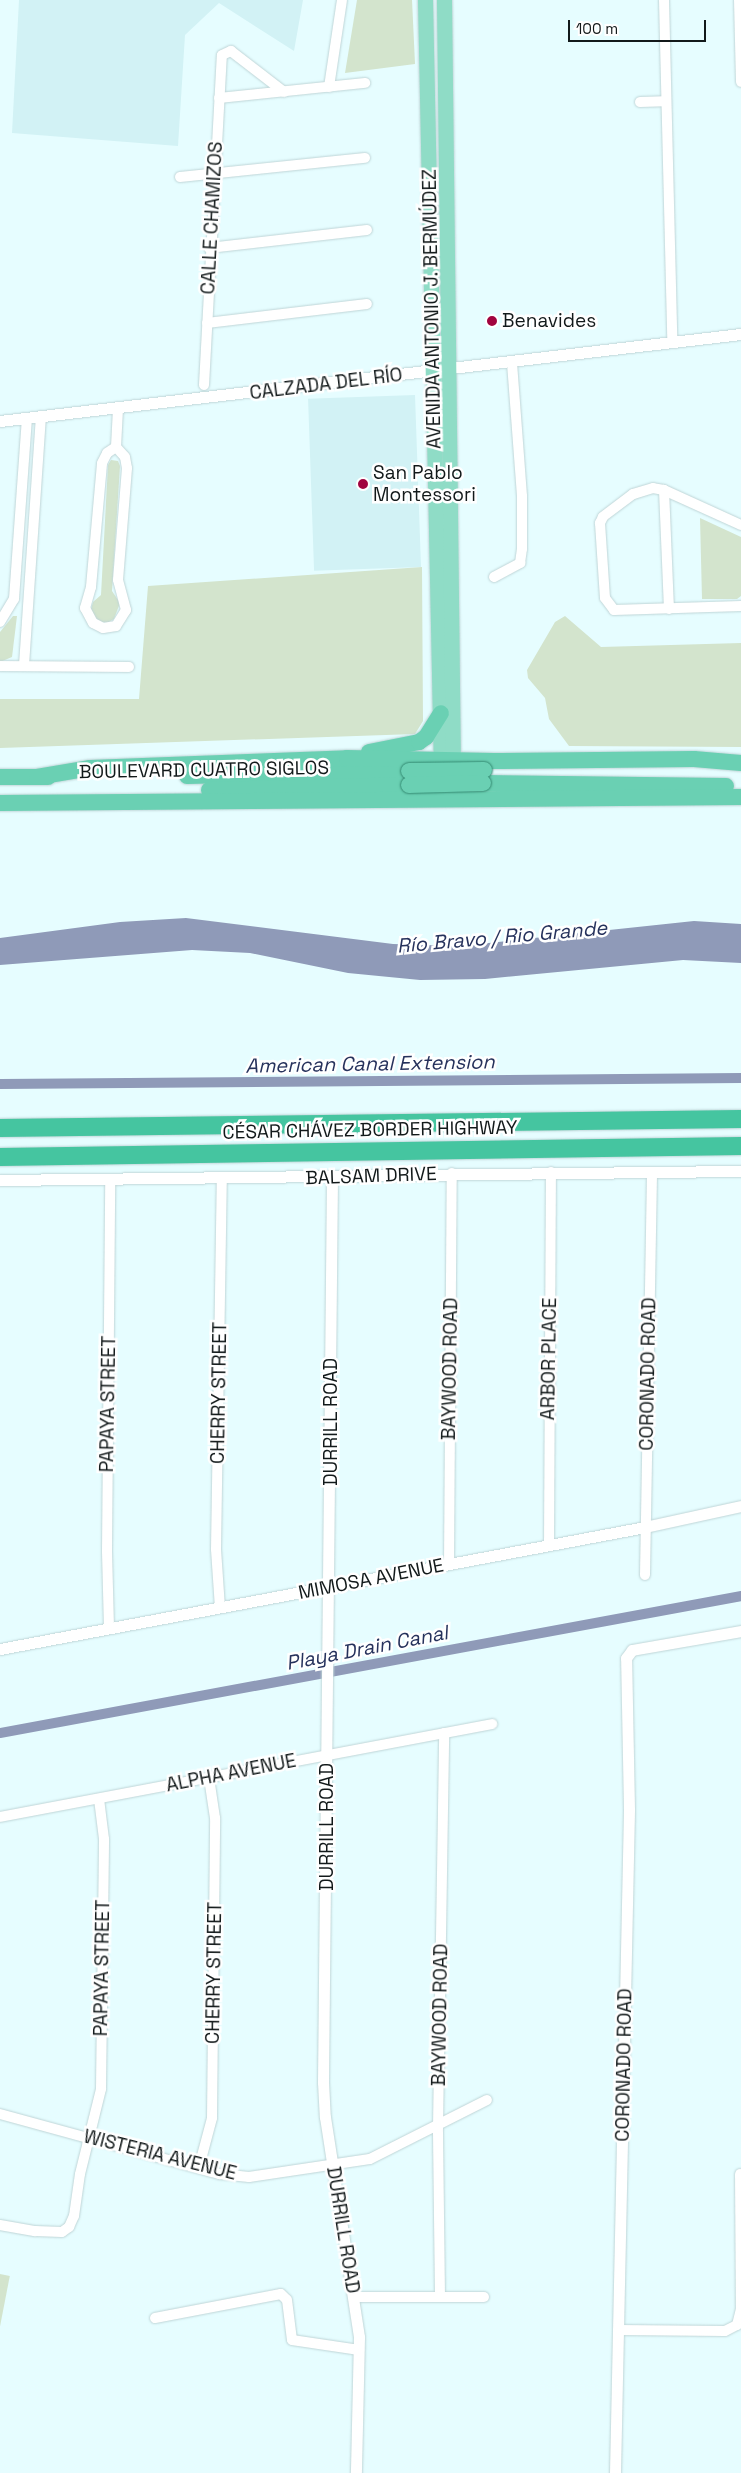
<!DOCTYPE html>
<meta charset="utf-8">
<style>
body{margin:0}
#map{position:relative;width:741px;height:2473px;overflow:hidden;background:#e6fdff;font-family:"Space Grotesk",sans-serif}
div>[style]{position:absolute}
.built>*{inset:0;background:#d2f2f5;transform-origin:0 0}
.green>*{inset:0;background:#d3e4cd;transform-origin:0 0}
.water>*{inset:0;background:#8f9ab8}
.canal>*{height:10px;margin:-5px;padding:0 5px;transform-origin:5px;border-radius:5px;background:#8f9ab8}
.roads{filter:drop-shadow(0 0 1px #bfd5d7) drop-shadow(0 0 1px #bfd5d7)}
.minor>*{height:10px;margin:-5px;padding:0 5px;transform-origin:5px;border-radius:5px;background:#fff}
.tertiary>*{height:11px;margin:-5.5px;padding:0 5.5px;transform-origin:5.5px;border-radius:5.5px;background:#fff}
.primary>*{height:15px;margin:-7.5px;padding:0 7.5px;transform-origin:7.5px;border-radius:7.5px;background:#8fdcc6}
.trunk>*{height:16px;margin:-8px;padding:0 8px;transform-origin:8px;border-radius:8px;background:#6ad0b3}
.motorway>*{height:18px;margin:-9px;padding:0 9px;transform-origin:9px;border-radius:9px;background:#45c5a0}
.bridges{filter:drop-shadow(0 0 1px #338971) drop-shadow(0 0 1px #338971)}
.trunk-bridge>*{height:16px;margin:-8px;padding:0 8px;transform-origin:8px;border-radius:8px;background:#6ad0b3}
.dots>*{width:14px;height:14px;translate:-50% -50%;box-sizing:border-box;border:2px solid #fff;border-radius:50%}
span{translate:-50% -50%;white-space:nowrap;text-align:center;line-height:1.15;-webkit-text-stroke:5px #fff;paint-order:stroke}
.street-label{font-size:19px;color:#12191a}
.poi-label{font-size:19px;color:#12191a}
.left{translate:0 -50%;text-align:left}
.water-label{font-size:20px;color:#26325c;font-style:italic}
.scale{position:absolute;left:568px;top:20px;width:138px;height:22px;box-sizing:border-box;border:2px solid #12191a;border-top:0;padding-left:6px;font-size:15px;line-height:18px;white-space:nowrap;color:#12191a;-webkit-text-stroke:4px #fff;paint-order:stroke}
</style>
<div id="map">
<div class="built">
<i style="clip-path:polygon(19px 0,303px 0,294px 51px,219px 3px,185px 35px,178px 146px,12px 133px)"></i>
<i style="left:415px;top:395px;width:172px;height:107px;rotate:88deg"></i>
</div>
<div class="green">
<i style="clip-path:polygon(357px 0,412px 0,415px 64px,345px 73px)"></i>
<i style="clip-path:polygon(111px 460px,118px 461px,120px 466px,112px 591px,120px 603px,114px 619px,107px 623px,98px 621px,90px 613px,93px 602px,101px 595px,108px 465px)"></i>
<i style="clip-path:polygon(700px 518px,741px 537px,741px 596px,737px 599px,702px 599px)"></i>
<i style="clip-path:polygon(422px 567px,423px 721px,415px 734px,0 748px,0 699px,139px 699px,148px 586px)"></i>
<i style="clip-path:polygon(13px 616px,17px 616px,12px 657px,0 662px,0 632px)"></i>
<i style="clip-path:polygon(565px 616px,601px 647px,741px 643px,741px 747px,569px 746px,549px 719px,545px 698px,528px 678px,527px 670px,555px 622px)"></i>
<i style="left:0;top:2274px;width:10px;height:76px;rotate:11deg"></i>
</div>
<div class="water">
<i style="clip-path:polygon(186px 918px,393px 944px,460px 946px,694px 921px,741px 924px,741px 963px,683px 960px,485px 979px,420px 980px,348px 973px,250px 953px,192px 950px,0 965px,0 938px,120px 922px)"></i>
</div>
<div class="canal">
<i style="left:0;top:1084px;width:741px;rotate:-0.46deg"></i>
<i style="left:0;top:1733px;width:754px;rotate:-10.47deg"></i>
</div>
<div class="roads">
<div class="minor">
<i style="left:664px;top:0;width:339px;rotate:88.6deg"></i>
<i style="left:739px;top:0;width:82px;rotate:88.6deg"></i>
<i style="left:329px;top:87px;width:88px;rotate:-81.5deg"></i>
<i style="left:219px;top:98px;width:147px;rotate:-5.9deg"></i>
<i style="left:640px;top:102px;width:24px;rotate:-2deg"></i>
<i style="left:180px;top:177px;width:186px;rotate:-5.9deg"></i>
<i style="left:209px;top:248px;width:159px;rotate:-6.5deg"></i>
<i style="left:207px;top:323px;width:161px;rotate:-6.8deg"></i>
<i style="left:204px;top:385px;width:330px;rotate:-86.9deg"></i>
<i style="left:222px;top:55px;width:10px;rotate:-24deg"></i>
<i style="left:231px;top:51px;width:67px;rotate:37.7deg"></i>
<i style="left:116px;top:447px;width:13px;rotate:48deg"></i>
<i style="left:125px;top:457px;width:11px;rotate:80deg"></i>
<i style="left:127px;top:468px;width:112px;rotate:94.6deg"></i>
<i style="left:118px;top:580px;width:31px;rotate:75deg"></i>
<i style="left:126px;top:610px;width:19px;rotate:122deg"></i>
<i style="left:116px;top:626px;width:13px;rotate:171deg"></i>
<i style="left:103px;top:628px;width:11px;rotate:-153deg"></i>
<i style="left:93px;top:623px;width:17px;rotate:-118deg"></i>
<i style="left:85px;top:608px;width:22px;rotate:-74deg"></i>
<i style="left:91px;top:587px;width:124px;rotate:-84.9deg"></i>
<i style="left:102px;top:463px;width:11px;rotate:-63deg"></i>
<i style="left:107px;top:453px;width:11px;rotate:-34deg"></i>
<i style="left:116px;top:447px;width:39px;rotate:-87deg"></i>
<i style="left:664px;top:490px;width:119px;rotate:87.6deg"></i>
<i style="left:741px;top:525px;width:85px;rotate:-155.6deg"></i>
<i style="left:664px;top:490px;width:11px;rotate:-170deg"></i>
<i style="left:653px;top:488px;width:21px;rotate:163deg"></i>
<i style="left:633px;top:494px;width:38px;rotate:143deg"></i>
<i style="left:603px;top:517px;width:7px;rotate:117deg"></i>
<i style="left:600px;top:523px;width:75px;rotate:86.2deg"></i>
<i style="left:605px;top:598px;width:15px;rotate:53deg"></i>
<i style="left:614px;top:610px;width:127px;rotate:-1.8deg"></i>
<i style="left:494px;top:577px;width:30px;rotate:-28deg"></i>
<i style="left:520px;top:563px;width:14px;rotate:-82deg"></i>
<i style="left:522px;top:549px;width:53px;rotate:-90deg"></i>
<i style="left:522px;top:496px;width:134px;rotate:-94.3deg"></i>
<i style="left:0;top:622px;width:27px;rotate:-59deg"></i>
<i style="left:14px;top:599px;width:181px;rotate:-85.9deg"></i>
<i style="left:24px;top:665px;width:249px;rotate:-86.1deg"></i>
<i style="left:0;top:666px;width:129px;rotate:0.4deg"></i>
<i style="left:549px;top:1545px;width:373px;rotate:-89.7deg"></i>
<i style="left:449px;top:1564px;width:391px;rotate:-89.6deg"></i>
<i style="left:645px;top:1575px;width:402px;rotate:-89deg"></i>
<i style="left:220px;top:1608px;width:59px;rotate:-93.9deg"></i>
<i style="left:216px;top:1549px;width:370px;rotate:-89.1deg"></i>
<i style="left:109px;top:1628px;width:77px;rotate:-91.5deg"></i>
<i style="left:107px;top:1551px;width:371px;rotate:-89.5deg"></i>
<i style="left:0;top:1817px;width:501px;rotate:-10.7deg"></i>
<i style="left:0;top:2114px;width:228px;rotate:15.3deg"></i>
<i style="left:220px;top:2174px;width:29px;rotate:6deg"></i>
<i style="left:249px;top:2177px;width:122px;rotate:-8.5deg"></i>
<i style="left:370px;top:2159px;width:131px;rotate:-26.8deg"></i>
<i style="left:199px;top:2167px;width:51px;rotate:-75.1deg"></i>
<i style="left:212px;top:2118px;width:300px;rotate:-89.4deg"></i>
<i style="left:215px;top:1818px;width:40px;rotate:-98.5deg"></i>
<i style="left:740px;top:2174px;width:135px;rotate:89.6deg"></i>
<i style="left:0;top:2225px;width:36px;rotate:10deg"></i>
<i style="left:35px;top:2231px;width:27px;rotate:2deg"></i>
<i style="left:62px;top:2232px;width:9px;rotate:-36deg"></i>
<i style="left:69px;top:2227px;width:12px;rotate:-66deg"></i>
<i style="left:74px;top:2216px;width:42px;rotate:-81.9deg"></i>
<i style="left:80px;top:2174px;width:88px;rotate:-76.1deg"></i>
<i style="left:101px;top:2089px;width:250px;rotate:-89.3deg"></i>
<i style="left:104px;top:1839px;width:40px;rotate:-97.1deg"></i>
<i style="left:354px;top:2297px;width:130px"></i>
<i style="left:440px;top:2297px;width:170px;rotate:-90.7deg"></i>
<i style="left:438px;top:2127px;width:394px;rotate:-89.1deg"></i>
<i style="left:155px;top:2318px;width:128px;rotate:-10.8deg"></i>
<i style="left:281px;top:2294px;width:8px;rotate:45deg"></i>
<i style="left:287px;top:2300px;width:40px;rotate:82.9deg"></i>
<i style="left:292px;top:2340px;width:68px;rotate:8.5deg"></i>
<i style="left:618px;top:2330px;width:107px;rotate:0.5deg"></i>
<i style="left:725px;top:2331px;width:13px;rotate:-27deg"></i>
<i style="left:737px;top:2325px;width:16px;rotate:-76deg"></i>
</div>
<div class="tertiary">
<i style="left:0;top:421px;width:746px;rotate:-6.7deg"></i>
<i style="left:332px;top:1177px;width:905px;rotate:90.57deg"></i>
<i style="left:323px;top:2082px;width:35px;rotate:87deg"></i>
<i style="left:325px;top:2117px;width:223px;rotate:81.2deg"></i>
<i style="left:359px;top:2337px;width:136px;rotate:91.3deg"></i>
<i style="left:0;top:1180px;width:741px;rotate:-0.7deg"></i>
<i style="left:0;top:1649px;width:656px;rotate:-10.71deg"></i>
<i style="left:645px;top:1527px;width:98px;rotate:-12.3deg"></i>
<i style="left:615px;top:2473px;width:664px;rotate:-88.79deg"></i>
<i style="left:629px;top:1809px;width:151px;rotate:-91.1deg"></i>
<i style="left:626px;top:1658px;width:10px;rotate:-53deg"></i>
<i style="left:632px;top:1650px;width:111px;rotate:-9.9deg"></i>
</div>
<div class="primary">
<i style="left:425px;top:0;width:771px;rotate:88.81deg"></i>
<i style="left:444px;top:0;width:771px;rotate:89.33deg"></i>
</div>
<div class="trunk">
<i style="left:369px;top:752px;width:51px;rotate:-11.3deg"></i>
<i style="left:419px;top:742px;width:9px;rotate:-36deg"></i>
<i style="left:426px;top:737px;width:28px;rotate:-58deg"></i>
<i style="left:187px;top:776px;width:222px;rotate:-1.3deg"></i>
<i style="left:0;top:777px;width:48px"></i>
<i style="left:37px;top:777px;width:54px;rotate:-9.6deg"></i>
<i style="left:90px;top:768px;width:257px;rotate:-2.2deg"></i>
<i style="left:347px;top:758px;width:147px;rotate:1.2deg"></i>
<i style="left:494px;top:761px;width:200px;rotate:-0.6deg"></i>
<i style="left:694px;top:759px;width:47px;rotate:4.9deg"></i>
<i style="left:483px;top:783px;width:243px;rotate:0.7deg"></i>
<i style="left:209px;top:790px;width:200px;rotate:-1.4deg"></i>
<i style="left:0;top:803px;width:741px;rotate:-0.46deg"></i>
</div>
<div class="motorway">
<i style="left:0;top:1128px;width:741px;rotate:-0.7deg"></i>
<i style="left:0;top:1157px;width:741px;rotate:-0.85deg"></i>
</div>
</div>
<div class="bridges">
<div class="trunk-bridge">
<i style="left:409px;top:771px;width:75px;rotate:-0.8deg"></i>
<i style="left:409px;top:785px;width:74px;rotate:-1.5deg"></i>
</div>
</div>
<div class="dots">
<i style="left:492px;top:321px;background:#a1043f"></i>
<i style="left:363px;top:484px;background:#a1043f"></i>
</div>
<div class="street-label">
<span style="left:212px;top:218px;rotate:-87deg">CALLE CHAMIZOS</span>
<span style="left:432px;top:309px;rotate:-91deg">AVENIDA ANTONIO J. BERMÚDEZ</span>
<span style="left:326px;top:384px;rotate:-7deg">CALZADA DEL RÍO</span>
<span style="left:204px;top:770px;rotate:-1deg">BOULEVARD CUATRO SIGLOS</span>
<span style="left:370px;top:1130px;rotate:-1deg">CÉSAR CHÁVEZ BORDER HIGHWAY</span>
<span style="left:371px;top:1176px;rotate:-2deg">BALSAM DRIVE</span>
<span style="left:549px;top:1359px;rotate:-89deg">ARBOR PLACE</span>
<span style="left:450px;top:1369px;rotate:-89deg">BAYWOOD ROAD</span>
<span style="left:648px;top:1374px;rotate:-89deg">CORONADO ROAD</span>
<span style="left:219px;top:1393px;rotate:-89deg">CHERRY STREET</span>
<span style="left:108px;top:1404px;rotate:-89deg">PAPAYA STREET</span>
<span style="left:331px;top:1422px;rotate:-90deg">DURRILL ROAD</span>
<span style="left:371px;top:1579px;rotate:-11deg">MIMOSA AVENUE</span>
<span style="left:231px;top:1773px;rotate:-11deg">ALPHA AVENUE</span>
<span style="left:327px;top:1827px;rotate:-90deg">DURRILL ROAD</span>
<span style="left:102px;top:1968px;rotate:-89deg">PAPAYA STREET</span>
<span style="left:214px;top:1973px;rotate:-89deg">CHERRY STREET</span>
<span style="left:440px;top:2015px;rotate:-89deg">BAYWOOD ROAD</span>
<span style="left:624px;top:2065px;rotate:-89deg">CORONADO ROAD</span>
<span style="left:160px;top:2155px;rotate:14deg">WISTERIA AVENUE</span>
<span style="left:343px;top:2230px;rotate:81deg">DURRILL ROAD</span>
</div>
<div class="poi-label">
<span class="left" style="left:502px;top:321px">Benavides</span>
<span class="left" style="left:373px;top:484px">San Pablo<br>Montessori</span>
</div>
<div class="water-label">
<span style="left:502px;top:937px;rotate:-5deg">Río Bravo / Rio Grande</span>
<span style="left:370px;top:1064px;rotate:-1deg">American Canal Extension</span>
<span style="left:367px;top:1648px;rotate:-11deg">Playa Drain Canal</span>
</div>
<div class="scale">100 m</div>
</div>
